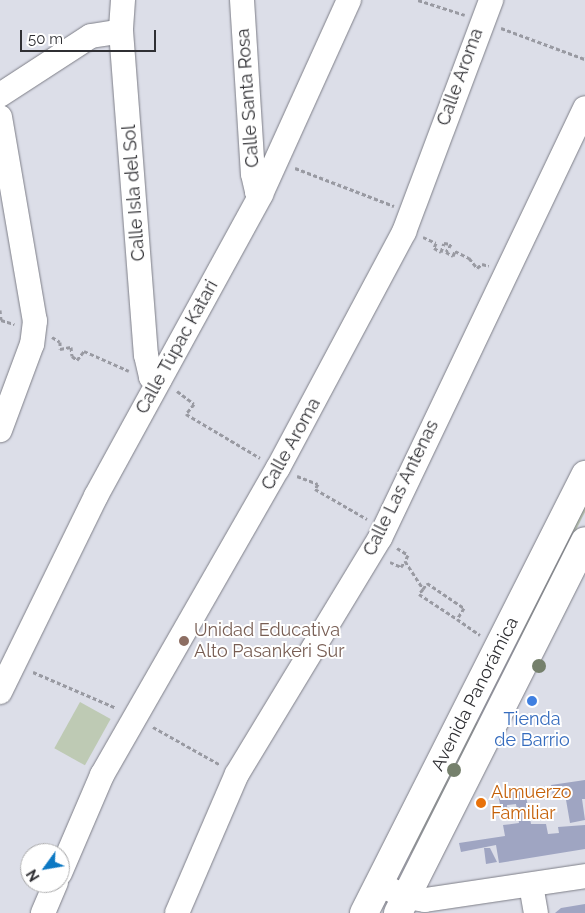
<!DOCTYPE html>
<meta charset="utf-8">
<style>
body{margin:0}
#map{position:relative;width:585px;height:913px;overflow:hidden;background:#dcdee8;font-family:Raleway,sans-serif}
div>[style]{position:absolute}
.green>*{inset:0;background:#becab4;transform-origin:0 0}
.building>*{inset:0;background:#9fa5c2}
.path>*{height:3px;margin-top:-1.5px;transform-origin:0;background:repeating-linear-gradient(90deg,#999aa2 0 4px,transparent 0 6.5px)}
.roads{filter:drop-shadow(0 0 1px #7d7e87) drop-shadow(0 0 1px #7d7e87)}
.minor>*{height:24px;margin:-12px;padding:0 12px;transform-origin:12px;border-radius:12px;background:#fff}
.major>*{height:28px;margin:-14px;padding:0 14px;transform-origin:14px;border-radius:14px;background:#fff}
.trees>*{width:14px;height:14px;margin:-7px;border-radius:50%;background:#75806c}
.dots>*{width:14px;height:14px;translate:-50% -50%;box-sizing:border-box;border:2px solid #fff;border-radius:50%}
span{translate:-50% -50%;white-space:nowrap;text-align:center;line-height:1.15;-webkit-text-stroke:4px #fff;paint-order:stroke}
.street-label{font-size:18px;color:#2f2f33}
.education-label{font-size:18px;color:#785e54}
.left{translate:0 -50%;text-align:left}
.shop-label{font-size:18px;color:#366cbe}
.food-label{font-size:18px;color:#c56008}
.north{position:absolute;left:20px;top:843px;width:50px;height:50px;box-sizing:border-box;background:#fff;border:1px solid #acacad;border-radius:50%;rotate:238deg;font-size:14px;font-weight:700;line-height:20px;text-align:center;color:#2f2f33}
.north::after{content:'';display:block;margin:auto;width:18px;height:22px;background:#0c78c3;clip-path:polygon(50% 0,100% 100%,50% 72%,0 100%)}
.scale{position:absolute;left:20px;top:30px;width:136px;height:22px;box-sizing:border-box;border:2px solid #2f2f33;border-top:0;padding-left:6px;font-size:15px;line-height:18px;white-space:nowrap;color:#2f2f33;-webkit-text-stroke:4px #fff;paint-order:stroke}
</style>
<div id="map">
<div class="green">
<i style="clip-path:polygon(585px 506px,585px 512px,521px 640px,518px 639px)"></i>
<i style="left:80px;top:702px;width:35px;height:53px;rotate:29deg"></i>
<i style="clip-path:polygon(476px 722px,479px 723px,411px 854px,410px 852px)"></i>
</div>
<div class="building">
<i style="clip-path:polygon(585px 780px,585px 799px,582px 799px,585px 820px,570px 823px,565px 794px,553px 796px,551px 785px)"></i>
<i style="clip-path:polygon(525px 790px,531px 824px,546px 824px,548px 834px,559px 833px,558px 827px,585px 825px,585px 849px,499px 863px,496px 845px,461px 852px,459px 843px,505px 836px,503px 825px,519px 823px,516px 804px,507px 805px,508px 814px,502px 815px,498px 794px)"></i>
<i style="clip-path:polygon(484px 848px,490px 848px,497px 862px,486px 864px)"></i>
<i style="clip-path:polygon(585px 904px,585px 913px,555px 913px,561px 908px)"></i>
</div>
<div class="path">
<i style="left:418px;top:0;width:49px;rotate:17.7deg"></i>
<i style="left:501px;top:28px;width:90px;rotate:20.3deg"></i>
<i style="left:295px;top:168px;width:106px;rotate:21deg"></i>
<i style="left:423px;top:237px;width:14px;rotate:25deg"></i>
<i style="left:436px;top:243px;width:5px;rotate:112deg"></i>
<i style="left:434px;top:248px;width:8px;rotate:30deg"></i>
<i style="left:441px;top:252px;width:9px;rotate:-72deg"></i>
<i style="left:444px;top:243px;width:7px;rotate:8deg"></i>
<i style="left:451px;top:244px;width:9px;rotate:122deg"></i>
<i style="left:446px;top:252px;width:8px;rotate:30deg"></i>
<i style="left:453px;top:256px;width:5px;rotate:-68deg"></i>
<i style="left:455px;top:251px;width:16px;rotate:27deg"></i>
<i style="left:469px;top:258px;width:13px;rotate:51deg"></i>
<i style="left:477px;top:268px;width:6px;rotate:-39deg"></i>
<i style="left:482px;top:264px;width:7px;rotate:16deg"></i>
<i style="left:0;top:310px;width:10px;rotate:84deg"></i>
<i style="left:1px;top:320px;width:14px;rotate:17deg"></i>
<i style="left:52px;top:337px;width:9px;rotate:32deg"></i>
<i style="left:60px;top:342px;width:7px;rotate:90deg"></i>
<i style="left:60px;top:349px;width:11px;rotate:-10deg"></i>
<i style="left:71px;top:347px;width:9px;rotate:84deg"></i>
<i style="left:72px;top:356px;width:6px;rotate:39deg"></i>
<i style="left:77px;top:360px;width:11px;rotate:-52deg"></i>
<i style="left:84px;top:351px;width:49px;rotate:24deg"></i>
<i style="left:177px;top:391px;width:21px;rotate:37deg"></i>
<i style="left:194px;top:404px;width:13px;rotate:129deg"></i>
<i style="left:186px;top:414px;width:86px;rotate:30.7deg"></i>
<i style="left:297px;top:476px;width:22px;rotate:21deg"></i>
<i style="left:318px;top:484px;width:6px;rotate:121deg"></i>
<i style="left:315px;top:489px;width:60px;rotate:30deg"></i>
<i style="left:397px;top:548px;width:13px;rotate:32deg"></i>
<i style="left:408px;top:555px;width:7px;rotate:117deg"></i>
<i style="left:390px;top:562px;width:12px;rotate:24deg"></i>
<i style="left:401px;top:567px;width:7px;rotate:-56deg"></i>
<i style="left:405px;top:561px;width:33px;rotate:57deg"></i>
<i style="left:423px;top:589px;width:7px;rotate:-56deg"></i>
<i style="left:427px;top:583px;width:45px;rotate:34deg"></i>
<i style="left:464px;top:608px;width:13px;rotate:122deg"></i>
<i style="left:457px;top:619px;width:28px;rotate:35deg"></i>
<i style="left:423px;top:589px;width:6px;rotate:129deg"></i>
<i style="left:419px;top:594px;width:45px;rotate:33.3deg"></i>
<i style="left:33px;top:672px;width:90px;rotate:23.4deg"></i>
<i style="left:153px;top:727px;width:76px;rotate:29.3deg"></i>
</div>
<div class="roads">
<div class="minor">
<i style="left:123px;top:0;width:31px;rotate:94deg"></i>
<i style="left:121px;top:31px;width:325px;rotate:85.6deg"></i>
<i style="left:146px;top:355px;width:23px;rotate:77deg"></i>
<i style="left:151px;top:377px;width:9px;rotate:13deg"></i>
<i style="left:242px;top:0;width:174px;rotate:86.4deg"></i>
<i style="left:253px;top:174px;width:18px;rotate:77deg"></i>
<i style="left:257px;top:192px;width:4px;rotate:27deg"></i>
<i style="left:0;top:95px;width:108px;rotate:-33deg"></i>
<i style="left:91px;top:36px;width:30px;rotate:-9deg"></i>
<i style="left:0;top:117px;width:207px;rotate:80.3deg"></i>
<i style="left:35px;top:321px;width:23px;rotate:97deg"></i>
<i style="left:32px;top:344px;width:92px;rotate:110.4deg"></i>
<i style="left:0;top:692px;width:218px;rotate:-63.9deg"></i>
<i style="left:96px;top:496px;width:344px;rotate:-61.3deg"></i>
<i style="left:261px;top:194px;width:213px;rotate:-65.6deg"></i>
<i style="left:60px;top:873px;width:107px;rotate:-66.8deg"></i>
<i style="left:102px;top:775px;width:354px;rotate:-60.2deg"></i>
<i style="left:278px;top:468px;width:268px;rotate:-61.9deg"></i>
<i style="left:404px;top:232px;width:248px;rotate:-69.4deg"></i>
<i style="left:379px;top:884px;width:30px;rotate:26deg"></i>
<i style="left:406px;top:897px;width:19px;rotate:9deg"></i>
<i style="left:425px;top:900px;width:162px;rotate:-8.5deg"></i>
<i style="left:531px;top:885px;width:28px;rotate:80deg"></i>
<i style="left:43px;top:913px;width:33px;rotate:-67deg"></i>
<i style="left:177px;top:913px;width:151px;rotate:-66.7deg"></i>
<i style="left:237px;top:774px;width:276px;rotate:-58.8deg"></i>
<i style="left:380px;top:538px;width:476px;rotate:-64.5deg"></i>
</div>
<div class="major">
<i style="left:364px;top:913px;width:491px;rotate:-63.2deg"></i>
<i style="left:398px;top:913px;width:416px;rotate:-63.3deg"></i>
</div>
</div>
<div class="trees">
<i style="left:539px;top:666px"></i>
<i style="left:454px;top:770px"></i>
</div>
<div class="dots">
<i style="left:184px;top:641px;background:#8d6e63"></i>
<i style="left:532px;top:701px;background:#3f7fe0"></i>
<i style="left:481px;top:803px;background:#e8710a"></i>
</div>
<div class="street-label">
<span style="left:460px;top:77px;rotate:-70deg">Calle Aroma</span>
<span style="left:248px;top:98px;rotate:-94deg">Calle Santa Rosa</span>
<span style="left:134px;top:193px;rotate:-94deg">Calle Isla del Sol</span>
<span style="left:177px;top:347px;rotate:-61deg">Calle Túpac Katari</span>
<span style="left:291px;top:444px;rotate:-61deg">Calle Aroma</span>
<span style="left:401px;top:488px;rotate:-64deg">Calle Las Antenas</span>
<span style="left:475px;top:694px;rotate:-63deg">Avenida Panorámica</span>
</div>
<div class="education-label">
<span class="left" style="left:194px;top:641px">Unidad Educativa<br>Alto Pasankeri Sur</span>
</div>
<div class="shop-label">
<span style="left:532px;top:730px">Tienda<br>de Barrio</span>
</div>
<div class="food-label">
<span class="left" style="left:491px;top:803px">Almuerzo<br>Familiar</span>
</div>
<div class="north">N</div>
<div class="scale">50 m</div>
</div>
